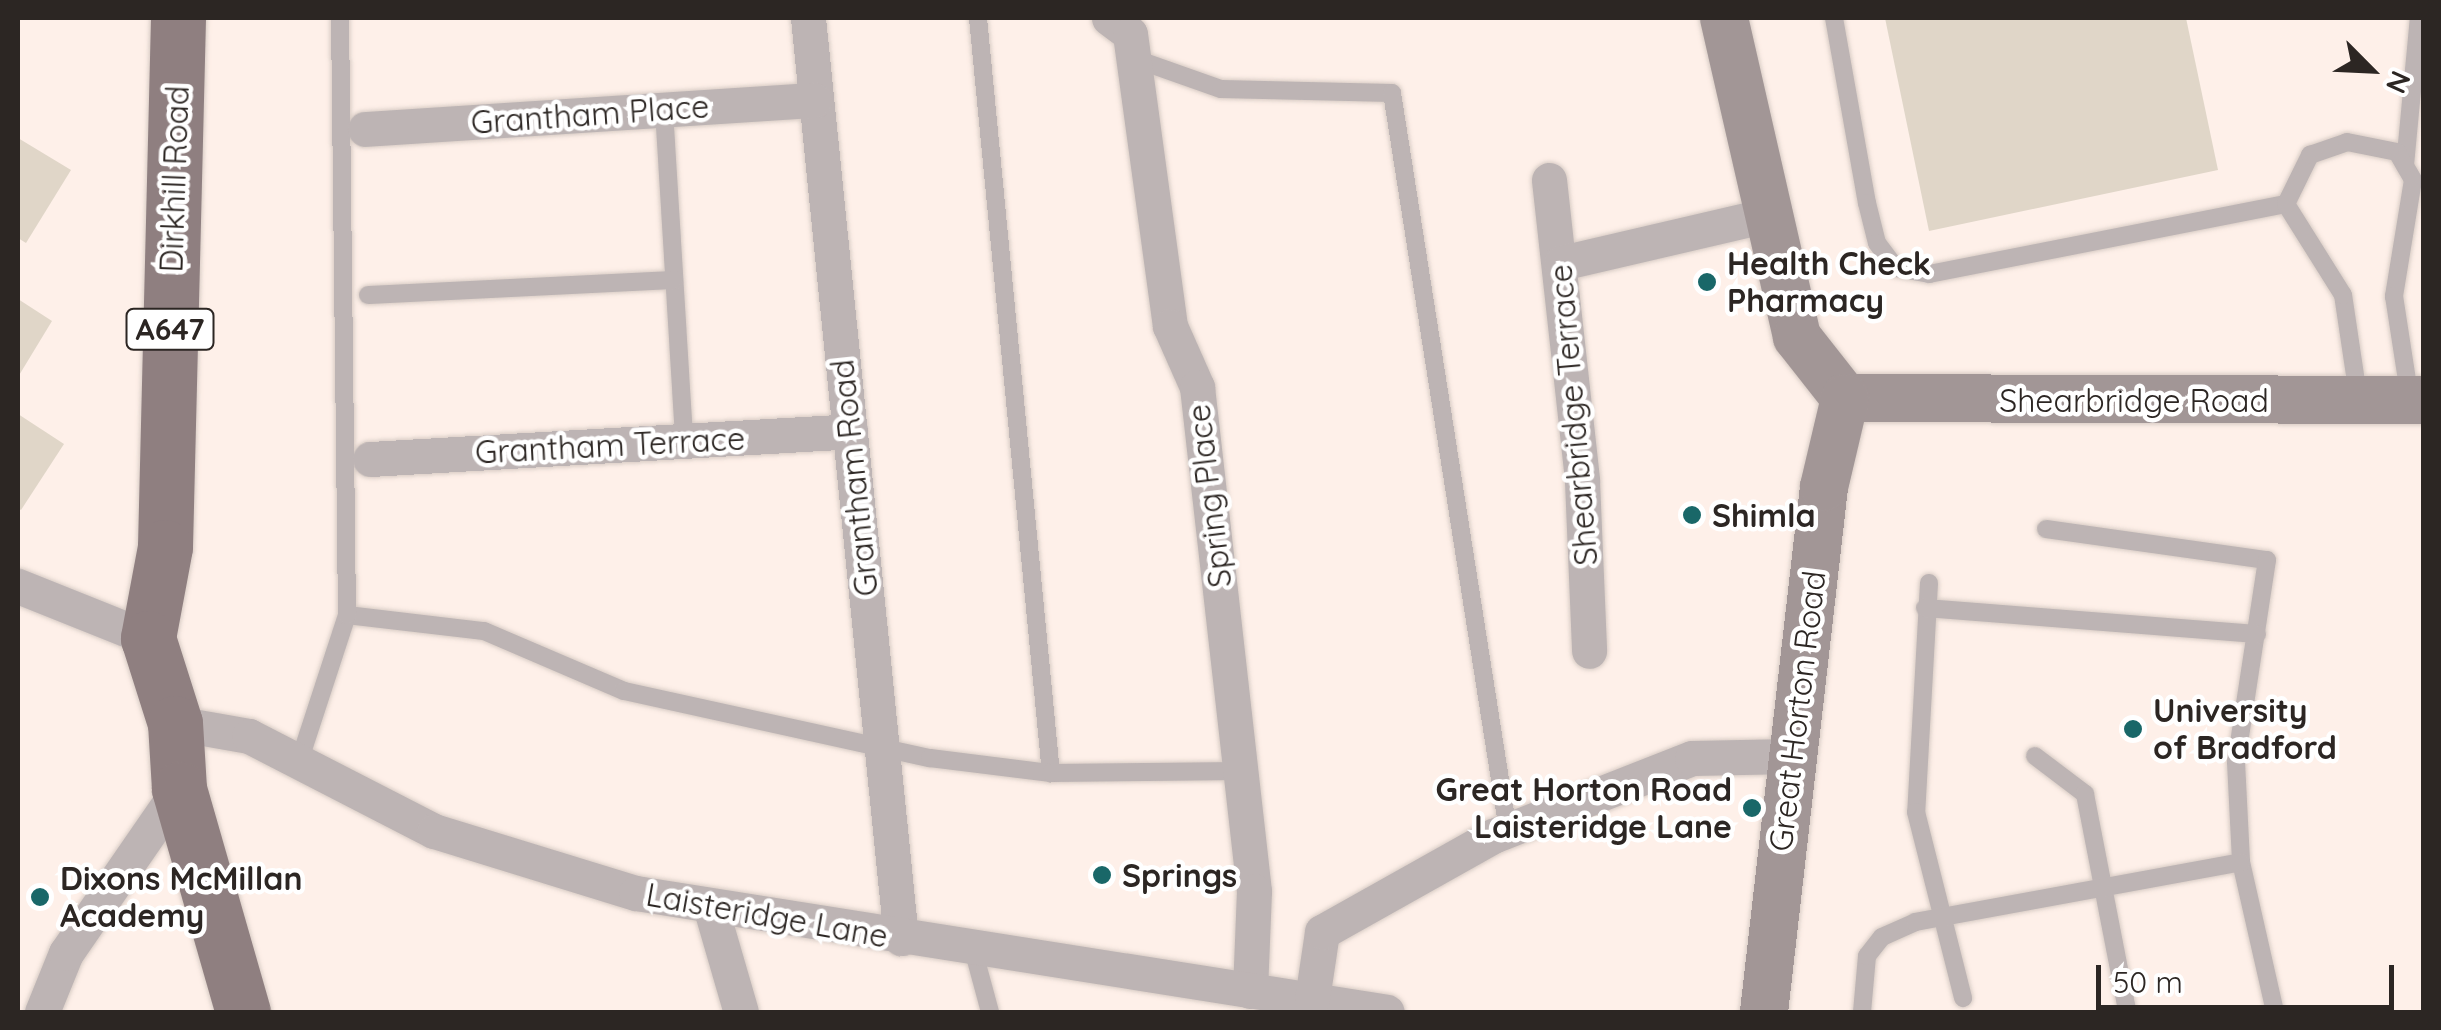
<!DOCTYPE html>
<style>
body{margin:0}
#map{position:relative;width:2441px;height:1030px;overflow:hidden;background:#fef0e9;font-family:Quicksand,sans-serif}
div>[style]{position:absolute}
.building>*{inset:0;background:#e0d6c8}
.roads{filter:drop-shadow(0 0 2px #d8ccc5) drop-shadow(0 0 2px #d8ccc5)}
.lane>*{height:18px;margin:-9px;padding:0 9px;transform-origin:9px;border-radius:9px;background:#bdb4b4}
.street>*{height:35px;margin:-17.5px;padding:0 17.5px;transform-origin:17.5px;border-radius:17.5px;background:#bdb4b4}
.secondary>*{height:48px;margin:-24px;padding:0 24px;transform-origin:24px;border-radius:24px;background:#a29696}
.primary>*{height:55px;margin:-27.5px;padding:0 27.5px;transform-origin:27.5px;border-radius:27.5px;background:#8f7f80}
.dots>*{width:28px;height:28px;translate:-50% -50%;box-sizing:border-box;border:5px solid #fff;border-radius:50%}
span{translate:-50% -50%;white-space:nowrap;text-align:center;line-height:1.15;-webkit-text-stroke:9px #fff;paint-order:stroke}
.shield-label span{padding:2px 8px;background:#fff;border:2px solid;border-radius:8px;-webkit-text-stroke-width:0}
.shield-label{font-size:30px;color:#2c2623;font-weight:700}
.street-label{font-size:32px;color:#2c2623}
.poi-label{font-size:32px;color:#2c2623;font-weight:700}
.left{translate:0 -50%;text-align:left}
.right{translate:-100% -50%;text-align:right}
.frame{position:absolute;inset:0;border:20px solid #2c2623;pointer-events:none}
.north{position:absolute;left:2321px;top:20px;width:100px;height:100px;-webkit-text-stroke:8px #fff;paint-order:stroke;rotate:114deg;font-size:28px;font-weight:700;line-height:40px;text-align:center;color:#2c2623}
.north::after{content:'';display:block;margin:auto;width:35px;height:45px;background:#2c2623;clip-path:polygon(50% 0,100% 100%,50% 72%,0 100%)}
.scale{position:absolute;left:2096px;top:965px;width:298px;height:45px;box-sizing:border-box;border:5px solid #2c2623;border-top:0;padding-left:12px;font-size:30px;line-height:35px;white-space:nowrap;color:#2c2623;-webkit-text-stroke:8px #fff;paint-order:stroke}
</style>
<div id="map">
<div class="building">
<i style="clip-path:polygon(1885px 18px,2186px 18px,2218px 170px,1929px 231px)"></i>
<i style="clip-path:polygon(18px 138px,71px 170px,26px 243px,18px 238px)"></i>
<i style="clip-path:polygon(18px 299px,52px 321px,18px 377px)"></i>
<i style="clip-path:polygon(18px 414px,64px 444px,21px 510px,18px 508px)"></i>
</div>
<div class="roads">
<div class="lane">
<i style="left:978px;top:18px;width:759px;rotate:84.48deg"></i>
<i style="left:1834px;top:18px;width:188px;rotate:79.9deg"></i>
<i style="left:1867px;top:203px;width:41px;rotate:76deg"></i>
<i style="left:1877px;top:243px;width:31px;rotate:53deg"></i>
<i style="left:1896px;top:268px;width:34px;rotate:10deg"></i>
<i style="left:1929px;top:274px;width:364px;rotate:-11.1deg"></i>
<i style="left:1133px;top:58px;width:93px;rotate:19.4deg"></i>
<i style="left:1221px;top:89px;width:171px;rotate:1.3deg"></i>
<i style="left:1392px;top:93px;width:746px;rotate:81.06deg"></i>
<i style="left:664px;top:110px;width:332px;rotate:86.5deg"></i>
<i style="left:2405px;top:165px;width:148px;rotate:-84.6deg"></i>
<i style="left:368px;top:295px;width:306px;rotate:-2.8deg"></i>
<i style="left:2358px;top:395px;width:101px;rotate:-98.5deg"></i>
<i style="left:2343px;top:295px;width:107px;rotate:-122.1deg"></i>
<i style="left:2286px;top:204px;width:55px;rotate:-63.9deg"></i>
<i style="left:2310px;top:155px;width:39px;rotate:-19deg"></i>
<i style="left:2347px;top:142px;width:51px;rotate:11.3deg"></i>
<i style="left:2397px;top:152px;width:32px;rotate:60deg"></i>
<i style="left:2413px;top:180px;width:118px;rotate:99.3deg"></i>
<i style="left:2394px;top:296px;width:104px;rotate:81.2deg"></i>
<i style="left:2046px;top:529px;width:223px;rotate:8deg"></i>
<i style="left:2267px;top:560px;width:204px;rotate:98.7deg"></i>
<i style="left:2236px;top:762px;width:100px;rotate:87.1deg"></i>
<i style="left:2241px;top:862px;width:154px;rotate:77.2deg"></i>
<i style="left:1929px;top:583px;width:229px;rotate:93.2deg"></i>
<i style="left:1916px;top:812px;width:192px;rotate:75.8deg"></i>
<i style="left:1925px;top:608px;width:333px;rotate:4.5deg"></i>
<i style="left:347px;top:615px;width:138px;rotate:6.7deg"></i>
<i style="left:484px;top:631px;width:152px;rotate:23.2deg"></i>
<i style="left:624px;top:691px;width:313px;rotate:12.4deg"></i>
<i style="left:930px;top:758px;width:122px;rotate:7.1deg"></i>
<i style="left:1051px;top:773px;width:189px;rotate:-0.6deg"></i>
<i style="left:2035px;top:756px;width:63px;rotate:37.2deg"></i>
<i style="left:2085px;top:794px;width:221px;rotate:79deg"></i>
<i style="left:299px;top:762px;width:155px;rotate:-71.9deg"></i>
<i style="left:347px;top:615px;width:597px;rotate:-90.67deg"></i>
<i style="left:973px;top:949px;width:65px;rotate:74.9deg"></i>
<i style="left:1862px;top:1012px;width:56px;rotate:-84.9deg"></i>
<i style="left:1867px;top:956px;width:24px;rotate:-52deg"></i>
<i style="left:1882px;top:937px;width:36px;rotate:-24deg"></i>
<i style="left:1915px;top:922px;width:331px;rotate:-10.4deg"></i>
</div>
<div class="street">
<i style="left:808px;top:18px;width:925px;rotate:84.23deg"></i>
<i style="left:1109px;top:18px;width:26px;rotate:37deg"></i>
<i style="left:1130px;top:34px;width:295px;rotate:82.2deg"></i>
<i style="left:1170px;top:326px;width:67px;rotate:66.1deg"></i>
<i style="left:1197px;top:387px;width:507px;rotate:83.55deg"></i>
<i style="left:1254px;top:891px;width:100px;rotate:92.3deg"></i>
<i style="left:365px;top:129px;width:450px;rotate:-3.7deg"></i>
<i style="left:1549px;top:180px;width:303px;rotate:83.7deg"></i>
<i style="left:1582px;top:481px;width:170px;rotate:87.6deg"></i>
<i style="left:1561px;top:263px;width:212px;rotate:-13.1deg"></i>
<i style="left:370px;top:459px;width:481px;rotate:-3.3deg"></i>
<i style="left:18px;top:586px;width:140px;rotate:21.8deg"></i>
<i style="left:175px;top:723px;width:75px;rotate:10deg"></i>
<i style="left:249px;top:736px;width:208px;rotate:27.2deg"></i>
<i style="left:434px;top:831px;width:211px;rotate:17.1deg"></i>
<i style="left:636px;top:893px;width:760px;rotate:9deg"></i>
<i style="left:711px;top:909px;width:107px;rotate:73.8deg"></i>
<i style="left:1312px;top:999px;width:68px;rotate:-81.5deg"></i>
<i style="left:1322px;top:932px;width:196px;rotate:-29.3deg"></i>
<i style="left:1493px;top:836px;width:214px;rotate:-21.4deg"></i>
<i style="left:1692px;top:758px;width:99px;rotate:-1.2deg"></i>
<i style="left:42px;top:1012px;width:64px;rotate:-67.9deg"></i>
<i style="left:66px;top:953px;width:199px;rotate:-55.4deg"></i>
</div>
<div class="secondary">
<i style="left:1724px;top:18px;width:327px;rotate:77.1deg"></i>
<i style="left:1797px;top:337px;width:78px;rotate:51.8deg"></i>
<i style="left:1845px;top:398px;width:579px;rotate:0.2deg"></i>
<i style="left:1764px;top:1012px;width:528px;rotate:-83.48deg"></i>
<i style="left:1824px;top:487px;width:91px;rotate:-76.7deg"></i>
</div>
<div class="primary">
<i style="left:178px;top:18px;width:529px;rotate:91.41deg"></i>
<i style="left:165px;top:547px;width:93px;rotate:100.6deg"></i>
<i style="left:148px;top:638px;width:89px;rotate:72.4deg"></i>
<i style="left:175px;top:723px;width:66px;rotate:86.5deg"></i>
<i style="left:179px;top:789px;width:232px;rotate:74deg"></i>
</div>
</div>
<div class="dots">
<i style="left:1707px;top:282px;background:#196768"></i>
<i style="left:1692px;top:515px;background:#196768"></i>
<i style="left:2133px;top:729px;background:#196768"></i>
<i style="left:1752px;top:808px;background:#196768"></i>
<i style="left:1102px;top:875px;background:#196768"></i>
<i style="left:40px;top:897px;background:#196768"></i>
</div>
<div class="shield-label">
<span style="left:170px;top:329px">A647</span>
</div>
<div class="street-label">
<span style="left:590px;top:114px;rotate:-4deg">Grantham Place</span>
<span style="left:174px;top:179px;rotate:-88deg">Dirkhill Road</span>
<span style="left:2134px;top:400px">Shearbridge Road</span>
<span style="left:1573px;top:415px;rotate:-95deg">Shearbridge Terrace</span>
<span style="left:610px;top:445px;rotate:-3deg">Grantham Terrace</span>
<span style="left:854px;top:478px;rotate:-96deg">Grantham Road</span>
<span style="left:1209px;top:496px;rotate:-97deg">Spring Place</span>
<span style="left:1797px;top:711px;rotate:-83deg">Great Horton Road</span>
<span style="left:767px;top:915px;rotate:10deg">Laisteridge Lane</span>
</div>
<div class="poi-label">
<span class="left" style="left:1727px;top:282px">Health Check<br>Pharmacy</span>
<span class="left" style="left:1712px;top:515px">Shimla</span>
<span class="left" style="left:2153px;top:729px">University<br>of Bradford</span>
<span class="right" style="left:1732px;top:808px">Great Horton Road<br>Laisteridge Lane</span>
<span class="left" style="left:1122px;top:875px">Springs</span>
<span class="left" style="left:60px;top:897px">Dixons McMillan<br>Academy</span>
</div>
<div class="frame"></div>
<div class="north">N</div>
<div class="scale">50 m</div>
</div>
